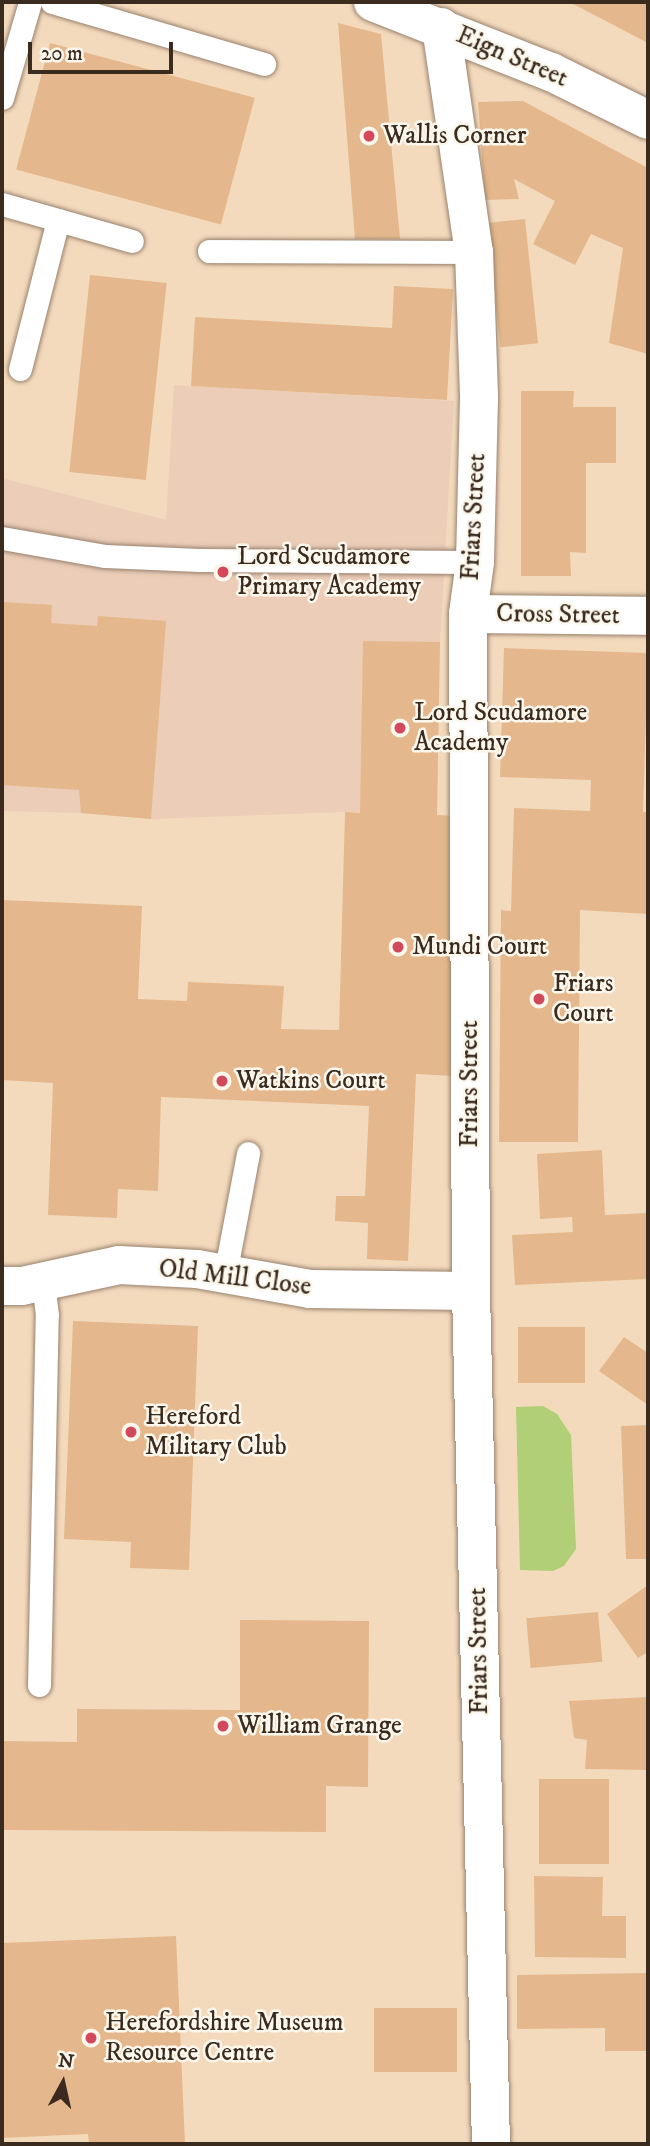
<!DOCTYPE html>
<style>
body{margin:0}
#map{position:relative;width:650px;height:2146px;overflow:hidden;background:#f4dabd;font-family:"IM FELL DW Pica",serif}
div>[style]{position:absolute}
.built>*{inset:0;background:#ebcdb8}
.green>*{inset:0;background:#b0cf76}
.building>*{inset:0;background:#e4b88c;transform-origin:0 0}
.roads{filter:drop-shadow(0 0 2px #98826e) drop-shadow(0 0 2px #98826e)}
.service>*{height:23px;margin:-11.5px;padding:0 11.5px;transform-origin:11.5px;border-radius:11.5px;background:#fff}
.minor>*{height:38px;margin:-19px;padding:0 19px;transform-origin:19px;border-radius:19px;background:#fff}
.trunk>*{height:38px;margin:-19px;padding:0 19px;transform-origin:19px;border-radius:19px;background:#fff}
.dots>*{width:19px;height:19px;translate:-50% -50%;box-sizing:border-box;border:4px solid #fbf7ec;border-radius:50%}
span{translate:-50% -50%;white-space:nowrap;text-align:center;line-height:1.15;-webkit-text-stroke:5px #fbf7ec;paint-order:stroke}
.street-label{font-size:26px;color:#3b2a1e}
.poi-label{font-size:26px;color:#3b2a1e}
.left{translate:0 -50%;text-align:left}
.frame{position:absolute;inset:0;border:4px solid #3b2a1e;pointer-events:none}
.north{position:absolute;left:28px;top:2048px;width:70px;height:70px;-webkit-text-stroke:5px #fbf7ec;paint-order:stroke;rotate:8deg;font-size:19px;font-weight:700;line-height:28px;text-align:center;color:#3b2a1e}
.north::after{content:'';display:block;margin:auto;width:24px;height:32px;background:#3b2a1e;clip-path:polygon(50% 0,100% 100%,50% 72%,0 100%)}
.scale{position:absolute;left:28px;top:42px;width:145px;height:32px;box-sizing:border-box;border:4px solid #3b2a1e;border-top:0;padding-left:9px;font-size:21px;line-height:24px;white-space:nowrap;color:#3b2a1e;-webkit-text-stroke:5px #fbf7ec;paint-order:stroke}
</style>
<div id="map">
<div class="built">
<i style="clip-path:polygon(174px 385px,454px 401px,440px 642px,437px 815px,345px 812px,151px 819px,81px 813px,2px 811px,2px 478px,166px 520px)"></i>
</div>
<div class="green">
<i style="clip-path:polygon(543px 1406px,557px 1414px,571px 1435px,576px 1549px,564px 1566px,553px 1571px,520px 1570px,516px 1407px)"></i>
</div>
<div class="building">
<i style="clip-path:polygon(566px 2px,648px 2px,648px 43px,575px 5px)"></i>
<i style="clip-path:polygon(338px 23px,381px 34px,400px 239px,355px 239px)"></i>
<i style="left:50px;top:43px;width:212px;height:131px;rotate:15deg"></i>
<i style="clip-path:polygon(523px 101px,648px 168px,648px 354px,609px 343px,623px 248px,591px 234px,575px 265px,533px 244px,555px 201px,514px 179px,519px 199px,485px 200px,478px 102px)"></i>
<i style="left:525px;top:219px;width:125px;height:38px;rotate:84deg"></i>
<i style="left:90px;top:275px;width:77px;height:198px;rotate:6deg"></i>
<i style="clip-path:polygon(394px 286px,453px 289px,447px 400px,191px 386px,195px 317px,392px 328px)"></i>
<i style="clip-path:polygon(521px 391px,574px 391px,573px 407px,616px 407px,616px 463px,586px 463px,586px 553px,570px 552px,571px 576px,521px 576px)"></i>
<i style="clip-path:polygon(2px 602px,52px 605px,51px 623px,97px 626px,98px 616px,166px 621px,151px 819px,81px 813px,79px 790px,2px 785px)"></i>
<i style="clip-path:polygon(363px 641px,440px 642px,437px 815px,458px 816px,454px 1076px,416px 1074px,408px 1261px,367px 1259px,368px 1223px,335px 1221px,336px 1196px,365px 1196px,369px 1106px,161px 1097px,158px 1191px,118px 1189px,117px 1218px,48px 1215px,53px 1083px,2px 1080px,2px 900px,142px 906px,138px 999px,187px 1001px,188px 982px,284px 986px,281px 1029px,339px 1030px,345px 812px,360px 813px)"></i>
<i style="clip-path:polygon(504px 648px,648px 653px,643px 812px,648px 812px,648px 914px,580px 910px,578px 1142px,499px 1142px,501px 910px,511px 911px,514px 808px,590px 811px,591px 780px,500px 777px)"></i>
<i style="clip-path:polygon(602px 1150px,605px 1215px,648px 1213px,648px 1279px,515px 1285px,512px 1235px,573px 1232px,572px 1217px,540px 1219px,537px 1154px)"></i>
<i style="clip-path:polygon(73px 1321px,198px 1326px,189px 1570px,130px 1568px,131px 1542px,64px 1539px)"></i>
<i style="left:585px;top:1327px;width:56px;height:67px;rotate:90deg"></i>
<i style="clip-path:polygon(624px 1337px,648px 1353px,648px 1405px,599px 1371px)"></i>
<i style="clip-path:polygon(648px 1425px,648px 1559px,626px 1559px,621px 1426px)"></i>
<i style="clip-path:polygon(648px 1585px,648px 1652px,638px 1658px,607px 1614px)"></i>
<i style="left:598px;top:1612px;width:50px;height:72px;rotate:85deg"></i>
<i style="clip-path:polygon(240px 1620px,369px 1621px,368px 1787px,326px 1786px,326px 1832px,2px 1830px,2px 1741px,77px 1742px,77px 1709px,240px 1710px)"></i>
<i style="clip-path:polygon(648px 1697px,648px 1770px,585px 1769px,587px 1740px,574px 1738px,569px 1701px)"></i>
<i style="left:609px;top:1779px;width:85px;height:70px;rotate:90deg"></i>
<i style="clip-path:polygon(534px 1876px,603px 1877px,602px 1916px,626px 1916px,626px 1958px,535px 1957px)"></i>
<i style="clip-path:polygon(176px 1936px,185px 2144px,89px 2144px,88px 2134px,2px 2138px,2px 1943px)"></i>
<i style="clip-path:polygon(648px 1973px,648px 2051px,605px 2051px,605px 2028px,517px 2029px,517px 1975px)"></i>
<i style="left:374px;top:2008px;width:83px;height:64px"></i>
</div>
<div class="roads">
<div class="service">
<i style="left:52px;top:2px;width:221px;rotate:16.3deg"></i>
<i style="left:2px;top:98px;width:100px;rotate:-73.7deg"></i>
<i style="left:2px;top:204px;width:135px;rotate:15.9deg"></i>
<i style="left:209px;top:251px;width:265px;rotate:0.2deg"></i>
<i style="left:20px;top:369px;width:154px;rotate:-75.7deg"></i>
<i style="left:2px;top:538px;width:105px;rotate:9.9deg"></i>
<i style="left:105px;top:556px;width:94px;rotate:2.4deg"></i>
<i style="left:199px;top:560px;width:276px;rotate:0.4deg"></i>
<i style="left:225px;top:1274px;width:123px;rotate:-79.2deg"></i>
<i style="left:39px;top:1685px;width:370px;rotate:-88.8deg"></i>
<i style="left:47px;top:1315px;width:34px;rotate:-97deg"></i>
</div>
<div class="minor">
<i style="left:441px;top:27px;width:227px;rotate:81.7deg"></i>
<i style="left:474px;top:252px;width:146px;rotate:88deg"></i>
<i style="left:479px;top:398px;width:164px;rotate:91.4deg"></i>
<i style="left:475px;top:562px;width:52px;rotate:97.7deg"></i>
<i style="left:468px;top:614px;width:677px;rotate:89.75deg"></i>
<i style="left:471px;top:1291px;width:853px;rotate:88.66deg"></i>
<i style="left:468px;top:614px;width:180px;rotate:0.6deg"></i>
<i style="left:2px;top:1286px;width:20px"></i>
<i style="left:22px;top:1286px;width:99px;rotate:-12.2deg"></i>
<i style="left:119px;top:1265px;width:78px;rotate:2.9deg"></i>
<i style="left:197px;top:1269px;width:115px;rotate:10deg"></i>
<i style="left:310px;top:1289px;width:161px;rotate:0.7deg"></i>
</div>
<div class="trunk">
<i style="left:373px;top:2px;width:191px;rotate:21.5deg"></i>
<i style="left:551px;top:72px;width:108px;rotate:26.3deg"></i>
</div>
</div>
<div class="dots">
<i style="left:369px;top:136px;background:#d1495b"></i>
<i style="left:223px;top:572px;background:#d1495b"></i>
<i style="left:400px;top:728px;background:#d1495b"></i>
<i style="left:398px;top:947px;background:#d1495b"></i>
<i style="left:539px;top:999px;background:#d1495b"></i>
<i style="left:222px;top:1081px;background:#d1495b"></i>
<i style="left:131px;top:1432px;background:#d1495b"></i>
<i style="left:223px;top:1726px;background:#d1495b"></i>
<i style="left:91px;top:2038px;background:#d1495b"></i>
</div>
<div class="street-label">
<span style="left:512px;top:57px;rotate:23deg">Eign Street</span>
<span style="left:474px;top:517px;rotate:-87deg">Friars Street</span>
<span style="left:558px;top:615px;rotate:1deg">Cross Street</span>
<span style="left:470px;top:1084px;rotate:-90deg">Friars Street</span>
<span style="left:235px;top:1278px;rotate:7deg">Old Mill Close</span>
<span style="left:479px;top:1651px;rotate:-91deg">Friars Street</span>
</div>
<div class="poi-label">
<span class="left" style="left:383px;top:136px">Wallis Corner</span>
<span class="left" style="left:237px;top:572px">Lord Scudamore<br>Primary Academy</span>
<span class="left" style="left:414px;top:728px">Lord Scudamore<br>Academy</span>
<span class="left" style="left:412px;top:947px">Mundi Court</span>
<span class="left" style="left:553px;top:999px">Friars<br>Court</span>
<span class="left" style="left:236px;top:1081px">Watkins Court</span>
<span class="left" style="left:145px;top:1432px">Hereford<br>Military Club</span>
<span class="left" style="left:237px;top:1726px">William Grange</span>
<span class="left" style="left:105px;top:2038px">Herefordshire Museum<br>Resource Centre</span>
</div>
<div class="frame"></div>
<div class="north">N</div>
<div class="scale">20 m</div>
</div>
